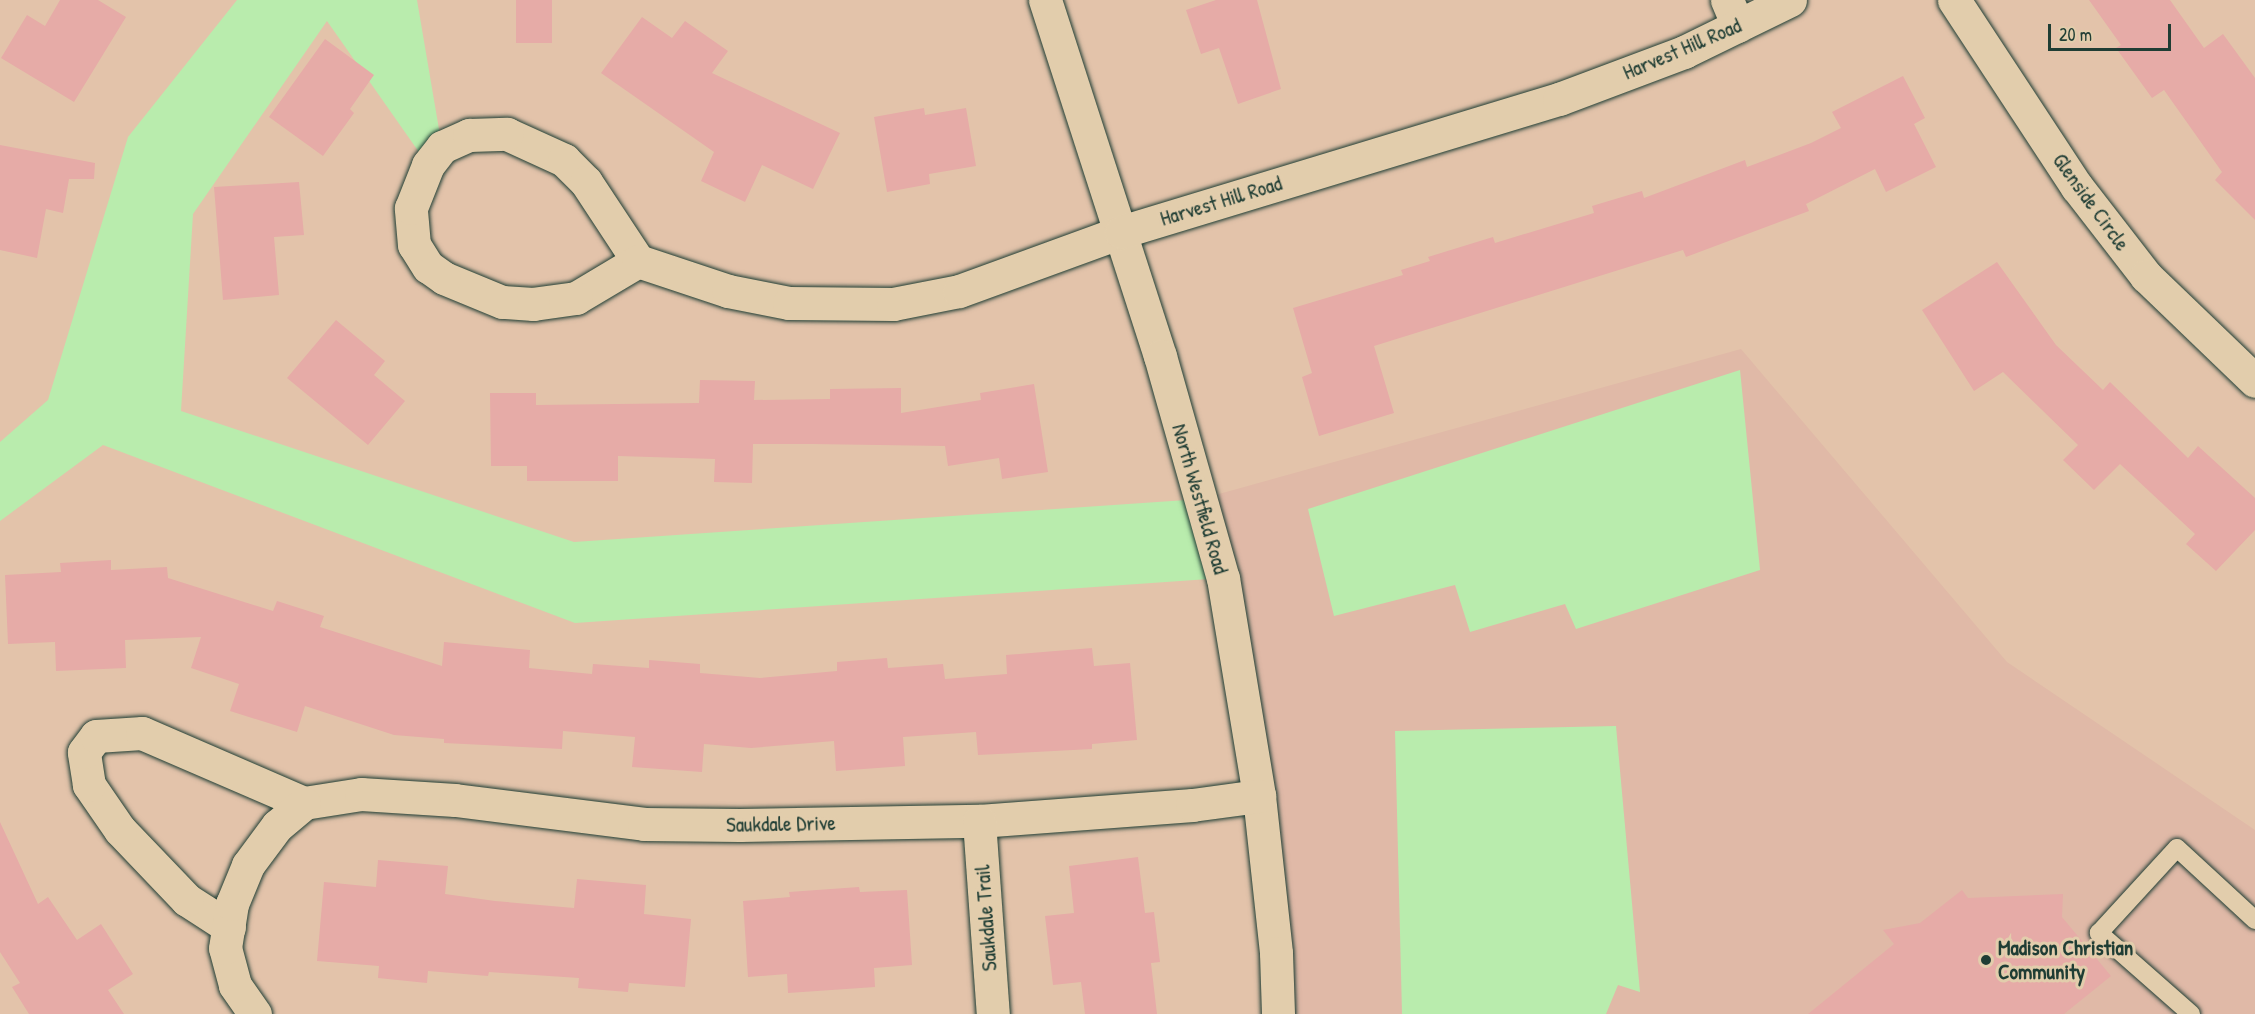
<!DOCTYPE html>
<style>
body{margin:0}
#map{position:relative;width:2255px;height:1014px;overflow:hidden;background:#e3c3aa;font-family:"Patrick Hand",sans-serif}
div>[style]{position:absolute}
.built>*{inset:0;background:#e0b9a7}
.green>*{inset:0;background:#b9ecad}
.building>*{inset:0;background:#e6aba7;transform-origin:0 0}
.roads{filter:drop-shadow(0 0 2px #1f3d34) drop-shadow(0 0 2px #1f3d34)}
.service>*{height:18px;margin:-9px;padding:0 9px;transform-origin:9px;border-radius:9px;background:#e2cdac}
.minor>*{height:33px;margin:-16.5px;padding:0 16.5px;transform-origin:16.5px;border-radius:16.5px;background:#e2cdac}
.dots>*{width:16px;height:16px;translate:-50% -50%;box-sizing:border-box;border:3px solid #e2cdac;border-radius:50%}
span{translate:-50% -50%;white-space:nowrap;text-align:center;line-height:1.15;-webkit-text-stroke:6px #e2cdac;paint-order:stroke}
.street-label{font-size:21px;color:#1f3d34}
.poi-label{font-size:21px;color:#1f3d34;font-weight:700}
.left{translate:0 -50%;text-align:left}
.scale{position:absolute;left:2048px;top:24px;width:123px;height:27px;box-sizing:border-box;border:3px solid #1f3d34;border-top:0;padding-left:8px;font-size:18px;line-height:21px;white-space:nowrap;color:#1f3d34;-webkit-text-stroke:4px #e2cdac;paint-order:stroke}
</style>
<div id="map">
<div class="built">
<i style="clip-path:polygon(1741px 349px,2007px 662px,2255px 830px,2255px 1014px,1278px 1014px,1201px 499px)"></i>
</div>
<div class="green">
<i style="clip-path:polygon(237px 0,417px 0,442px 147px,428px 165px,327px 21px,193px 214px,181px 411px,574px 542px,1201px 499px,1223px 578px,575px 623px,103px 445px,0 521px,0 442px,48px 400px,128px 137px)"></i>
<i style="clip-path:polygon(1740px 370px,1760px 570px,1576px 629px,1565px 604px,1470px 632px,1455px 585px,1334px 616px,1308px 509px)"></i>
<i style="clip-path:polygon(1616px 726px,1640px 992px,1618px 985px,1606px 1014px,1402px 1014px,1395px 731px)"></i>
</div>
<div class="building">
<i style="clip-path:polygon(60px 0,98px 0,126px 17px,74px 102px,1px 58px,27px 15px,45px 26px)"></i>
<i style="left:516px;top:0;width:36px;height:43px"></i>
<i style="clip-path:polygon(1216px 0,1257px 0,1281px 89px,1238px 104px,1219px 48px,1201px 54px,1186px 10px)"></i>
<i style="clip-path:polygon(2089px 0,2170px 0,2204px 48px,2223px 34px,2255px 78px,2255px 220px,2215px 180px,2222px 172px,2164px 90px,2152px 98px,2116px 48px,2121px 45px)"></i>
<i style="clip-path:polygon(642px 17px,672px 38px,685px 21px,728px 51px,712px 73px,840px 133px,813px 189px,762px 165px,745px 202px,701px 181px,714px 152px,601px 73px)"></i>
<i style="clip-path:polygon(325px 39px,374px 75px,350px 109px,354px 113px,323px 156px,269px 117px)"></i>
<i style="clip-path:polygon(1903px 76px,1925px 118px,1914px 124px,1936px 167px,1886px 192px,1875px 169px,1806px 204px,1809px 211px,1686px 257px,1683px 250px,1374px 346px,1394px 413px,1319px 436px,1302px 377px,1312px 373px,1293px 308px,1403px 275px,1401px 270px,1430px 261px,1428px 257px,1493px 237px,1495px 243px,1594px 213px,1592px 206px,1642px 191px,1644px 198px,1745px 160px,1747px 167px,1811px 143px,1841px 128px,1832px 112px)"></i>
<i style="clip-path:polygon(924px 108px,925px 115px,966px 108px,976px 166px,929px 174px,930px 184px,887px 192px,874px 117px)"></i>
<i style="clip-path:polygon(0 145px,95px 163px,94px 179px,69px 179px,63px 213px,46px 209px,37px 258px,0 250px)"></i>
<i style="clip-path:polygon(299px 182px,304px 235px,274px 237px,279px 295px,223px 300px,214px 187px)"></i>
<i style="clip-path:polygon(1997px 262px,2056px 345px,2103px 390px,2110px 382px,2188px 458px,2198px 446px,2255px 498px,2255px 530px,2216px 571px,2186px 544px,2195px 534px,2120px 464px,2094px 490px,2063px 460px,2078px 445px,2003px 372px,1974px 391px,1922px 310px)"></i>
<i style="clip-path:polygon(336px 320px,385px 361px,374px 375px,405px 401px,368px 445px,287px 378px)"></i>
<i style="clip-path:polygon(700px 380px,755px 381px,754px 400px,830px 399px,830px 389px,901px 388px,901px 413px,981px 400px,980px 393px,1034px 384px,1048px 472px,1002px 479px,999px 458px,948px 466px,945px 446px,812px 444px,753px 444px,752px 483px,714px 482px,715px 459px,618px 456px,618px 481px,527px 481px,527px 466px,491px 466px,490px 393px,536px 393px,536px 405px,699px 403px)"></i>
<i style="clip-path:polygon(111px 560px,111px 570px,167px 567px,168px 578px,273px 611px,277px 601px,324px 616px,320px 627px,442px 666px,444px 642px,530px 650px,529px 668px,592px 674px,593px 664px,649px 668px,649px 660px,700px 664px,700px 673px,760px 678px,837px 671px,837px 662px,887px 658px,888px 668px,943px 664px,945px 679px,1007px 674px,1006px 655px,1092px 648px,1094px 666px,1130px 663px,1137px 740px,1092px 744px,1092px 749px,978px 755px,976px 732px,903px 737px,905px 766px,836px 771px,834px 741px,751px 748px,704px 744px,702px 772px,632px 767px,635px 737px,563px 731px,562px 749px,444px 743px,444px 739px,394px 735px,305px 706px,297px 732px,230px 711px,239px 684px,191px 668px,201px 637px,125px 640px,126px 668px,56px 671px,55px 642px,8px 644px,5px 575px,61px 572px,60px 563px)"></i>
<i style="clip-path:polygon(0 822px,38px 904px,48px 897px,77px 940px,101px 924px,133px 974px,108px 990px,124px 1014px,29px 1014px,12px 987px,20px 983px,0 952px)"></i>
<i style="clip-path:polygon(1138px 857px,1145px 913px,1154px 912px,1160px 962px,1151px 963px,1157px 1014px,1085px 1014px,1081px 982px,1053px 985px,1045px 916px,1074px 913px,1069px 866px)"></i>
<i style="clip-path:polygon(378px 860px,448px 866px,445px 894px,495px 901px,574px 908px,577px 879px,646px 885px,644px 914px,691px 919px,685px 987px,629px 983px,628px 992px,578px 988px,579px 978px,489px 972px,488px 976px,428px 971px,427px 983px,378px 978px,379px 966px,317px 961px,324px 882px,376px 887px)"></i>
<i style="clip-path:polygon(859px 887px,860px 892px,907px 890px,912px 965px,874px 968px,875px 987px,788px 993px,787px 974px,748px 977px,743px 901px,790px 897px,789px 892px)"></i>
<i style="clip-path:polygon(1962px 890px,1968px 898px,2063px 894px,2062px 917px,2111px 976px,2064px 1014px,1808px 1014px,1894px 944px,1883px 930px,1920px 923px)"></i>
</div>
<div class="roads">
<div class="service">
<i style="left:2191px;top:1014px;width:123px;rotate:-138.6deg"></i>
<i style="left:2099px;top:933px;width:115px;rotate:-47.5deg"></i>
<i style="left:2177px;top:848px;width:106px;rotate:42.7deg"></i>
</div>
<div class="minor">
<i style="left:1045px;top:0;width:374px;rotate:72.1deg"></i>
<i style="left:1160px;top:356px;width:231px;rotate:74.2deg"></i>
<i style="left:1223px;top:578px;width:221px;rotate:80.6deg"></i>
<i style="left:1259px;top:796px;width:158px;rotate:83.8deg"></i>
<i style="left:1276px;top:953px;width:61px;rotate:88.1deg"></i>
<i style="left:1727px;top:0;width:28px;rotate:67deg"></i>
<i style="left:1954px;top:0;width:224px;rotate:56.7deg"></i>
<i style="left:2077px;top:187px;width:113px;rotate:52.2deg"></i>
<i style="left:2146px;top:276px;width:151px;rotate:43.9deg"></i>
<i style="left:507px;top:134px;width:63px;rotate:24.5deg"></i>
<i style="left:564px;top:160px;width:31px;rotate:45deg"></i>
<i style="left:586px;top:182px;width:95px;rotate:56.6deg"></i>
<i style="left:638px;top:261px;width:72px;rotate:149.2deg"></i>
<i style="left:576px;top:298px;width:43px;rotate:172.1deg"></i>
<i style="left:533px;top:304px;width:31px;rotate:-176deg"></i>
<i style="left:502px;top:302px;width:63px;rotate:-157.5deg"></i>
<i style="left:444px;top:278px;width:19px;rotate:-145deg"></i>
<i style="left:428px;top:267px;width:26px;rotate:-122deg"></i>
<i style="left:414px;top:245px;width:37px;rotate:-95deg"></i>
<i style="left:411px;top:208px;width:46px;rotate:-68.4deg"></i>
<i style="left:428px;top:165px;width:23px;rotate:-52deg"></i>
<i style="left:442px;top:147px;width:30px;rotate:-24deg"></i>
<i style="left:469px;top:135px;width:38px;rotate:-2deg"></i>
<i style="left:638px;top:261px;width:95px;rotate:18.4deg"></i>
<i style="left:728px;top:291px;width:62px;rotate:11.1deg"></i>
<i style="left:789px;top:303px;width:104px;rotate:0.6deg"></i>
<i style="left:893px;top:304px;width:67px;rotate:-11.1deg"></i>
<i style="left:959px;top:291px;width:172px;rotate:-20deg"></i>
<i style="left:1121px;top:232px;width:458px;rotate:-16.9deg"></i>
<i style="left:1559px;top:99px;width:134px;rotate:-20.6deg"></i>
<i style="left:1684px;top:52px;width:118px;rotate:-26.1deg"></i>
<i style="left:304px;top:803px;width:58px;rotate:-9deg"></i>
<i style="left:361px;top:794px;width:94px;rotate:3.7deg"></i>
<i style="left:455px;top:800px;width:191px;rotate:7.2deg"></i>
<i style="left:644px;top:824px;width:96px;rotate:0.6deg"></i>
<i style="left:740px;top:825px;width:239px;rotate:-1deg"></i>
<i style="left:979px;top:821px;width:214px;rotate:-4.3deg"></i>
<i style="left:1192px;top:805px;width:68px;rotate:-7.7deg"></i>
<i style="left:979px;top:821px;width:194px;rotate:85.9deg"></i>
<i style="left:229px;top:927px;width:50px;rotate:-147.3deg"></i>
<i style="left:187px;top:900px;width:97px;rotate:-133.7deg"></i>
<i style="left:120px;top:830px;width:55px;rotate:-124.6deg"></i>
<i style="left:89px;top:785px;width:33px;rotate:-99deg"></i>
<i style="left:84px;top:752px;width:20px;rotate:-53deg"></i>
<i style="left:96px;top:736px;width:46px;rotate:-3.7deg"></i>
<i style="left:142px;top:733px;width:176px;rotate:23.4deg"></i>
<i style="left:255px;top:1014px;width:35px;rotate:-125deg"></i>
<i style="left:235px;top:985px;width:38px;rotate:-105deg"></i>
<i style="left:225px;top:948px;width:45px;rotate:-81deg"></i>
<i style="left:232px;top:904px;width:42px;rotate:-67.7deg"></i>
<i style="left:248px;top:865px;width:49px;rotate:-53.4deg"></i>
<i style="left:277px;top:826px;width:35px;rotate:-40deg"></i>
</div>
</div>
<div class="dots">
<i style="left:1986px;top:960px;background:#1f3d34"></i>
</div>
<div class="street-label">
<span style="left:1682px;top:49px;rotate:-23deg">Harvest Hill Road</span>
<span style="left:1221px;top:201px;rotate:-17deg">Harvest Hill Road</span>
<span style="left:2091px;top:202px;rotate:54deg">Glenside Circle</span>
<span style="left:1200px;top:499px;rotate:74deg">North Westfield Road</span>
<span style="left:781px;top:824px;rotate:-1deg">Saukdale Drive</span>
<span style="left:986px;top:918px;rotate:-94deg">Saukdale Trail</span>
</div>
<div class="poi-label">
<span class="left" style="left:1998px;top:960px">Madison Christian<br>Community</span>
</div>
<div class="scale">20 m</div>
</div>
